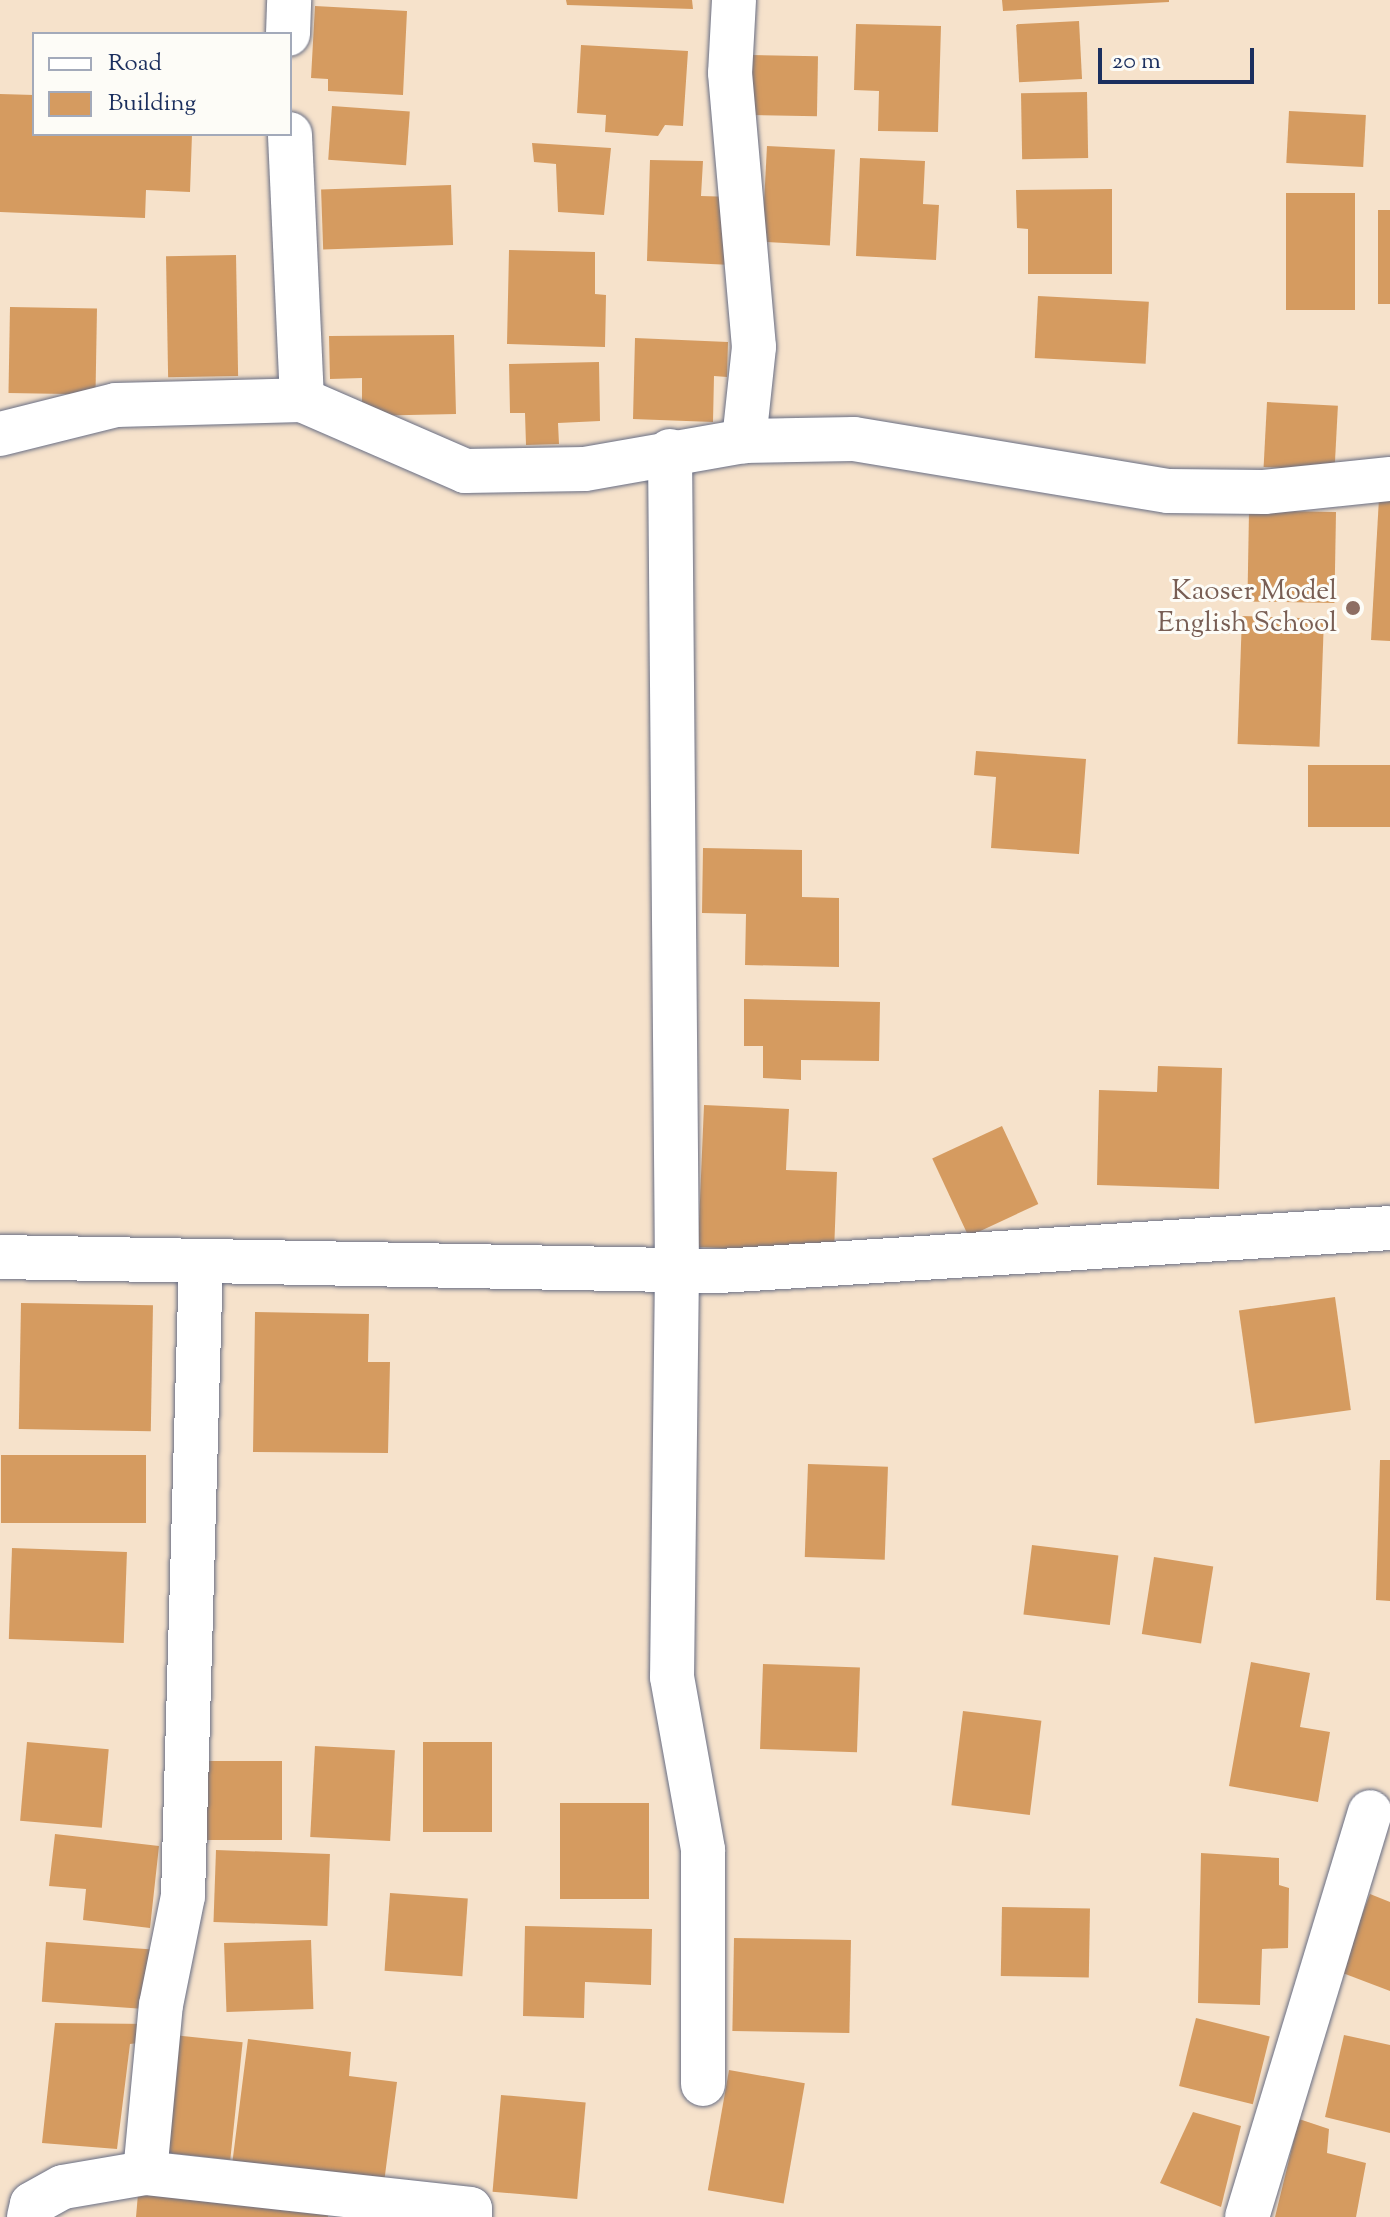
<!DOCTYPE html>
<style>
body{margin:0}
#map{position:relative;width:1390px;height:2217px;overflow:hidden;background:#f6e2cb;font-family:"Sorts Mill Goudy",serif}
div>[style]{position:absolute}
.building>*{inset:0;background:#d59b60;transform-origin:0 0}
.roads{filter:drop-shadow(0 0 2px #686e84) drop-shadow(0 0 2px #686e84)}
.minor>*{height:44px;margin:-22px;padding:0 22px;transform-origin:22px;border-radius:22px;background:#fff}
.dots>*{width:22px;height:22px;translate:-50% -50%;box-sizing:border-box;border:4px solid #fdfcf7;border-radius:50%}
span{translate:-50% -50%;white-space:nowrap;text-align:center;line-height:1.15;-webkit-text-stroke:6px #fdfcf7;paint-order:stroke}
.education-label{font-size:28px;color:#785e54}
.right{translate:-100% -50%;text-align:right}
.legend{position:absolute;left:32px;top:32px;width:260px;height:104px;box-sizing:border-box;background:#fdfcf7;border:2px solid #a3aaba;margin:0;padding:10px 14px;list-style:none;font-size:24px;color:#1b2f5e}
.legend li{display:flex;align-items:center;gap:16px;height:40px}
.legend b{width:40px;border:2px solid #a3aaba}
.scale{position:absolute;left:1098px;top:48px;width:156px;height:36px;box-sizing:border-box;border:4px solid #1b2f5e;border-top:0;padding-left:10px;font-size:24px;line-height:28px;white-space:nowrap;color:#1b2f5e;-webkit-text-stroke:6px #fdfcf7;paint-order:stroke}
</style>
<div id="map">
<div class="building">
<i style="clip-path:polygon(566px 0,692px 0,693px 9px,567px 5px)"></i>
<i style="clip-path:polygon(1002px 0,1169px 0,1169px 2px,1003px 11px)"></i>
<i style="clip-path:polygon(315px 6px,407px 11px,403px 95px,328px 91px,328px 79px,311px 78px)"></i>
<i style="left:1079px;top:21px;width:58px;height:63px;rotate:87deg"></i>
<i style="clip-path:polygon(856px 24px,941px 26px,938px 132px,878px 131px,879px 91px,854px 90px)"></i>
<i style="clip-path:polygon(581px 45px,688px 51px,683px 126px,665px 125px,658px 136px,605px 132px,606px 115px,577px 113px)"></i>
<i style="left:751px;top:55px;width:67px;height:60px;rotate:1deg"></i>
<i style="left:1087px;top:92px;width:66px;height:66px;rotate:89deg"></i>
<i style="clip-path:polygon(0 94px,34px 95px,34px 134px,192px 134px,190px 192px,146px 190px,145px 218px,0 212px)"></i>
<i style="left:332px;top:106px;width:78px;height:54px;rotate:4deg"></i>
<i style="left:1289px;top:111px;width:77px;height:52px;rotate:3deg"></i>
<i style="clip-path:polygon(532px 143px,611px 148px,604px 215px,558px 212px,556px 164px,534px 162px)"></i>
<i style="left:767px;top:146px;width:68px;height:96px;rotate:3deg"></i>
<i style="clip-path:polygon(860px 158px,925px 161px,923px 204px,939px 205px,936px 260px,856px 256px)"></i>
<i style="clip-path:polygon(650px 160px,703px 161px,701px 196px,734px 197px,732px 265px,647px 261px)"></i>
<i style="left:451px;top:185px;width:60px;height:130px;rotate:88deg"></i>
<i style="clip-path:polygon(1112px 189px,1112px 274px,1028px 274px,1028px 229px,1017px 228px,1016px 190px)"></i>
<i style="left:1286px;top:193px;width:69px;height:117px"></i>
<i style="left:1378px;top:210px;width:12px;height:94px"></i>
<i style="clip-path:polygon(509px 250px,595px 252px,595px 294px,606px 295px,605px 347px,507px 344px)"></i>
<i style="left:236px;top:255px;width:121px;height:70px;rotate:89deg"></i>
<i style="left:1038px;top:296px;width:111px;height:62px;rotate:3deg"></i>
<i style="left:10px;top:307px;width:87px;height:86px;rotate:1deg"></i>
<i style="clip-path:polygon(454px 335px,456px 414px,362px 416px,362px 378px,330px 379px,329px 336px)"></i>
<i style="clip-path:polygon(635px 338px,728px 342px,727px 377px,714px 376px,713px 422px,633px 419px)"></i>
<i style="clip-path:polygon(599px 362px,600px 421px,558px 423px,559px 444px,526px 445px,525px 413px,510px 413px,509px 364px)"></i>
<i style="left:1267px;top:402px;width:71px;height:65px;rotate:3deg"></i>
<i style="clip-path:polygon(1379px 498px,1390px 499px,1390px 641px,1371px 640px)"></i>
<i style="left:1336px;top:512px;width:91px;height:87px;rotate:91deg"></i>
<i style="left:1242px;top:616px;width:82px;height:128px;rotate:2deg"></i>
<i style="clip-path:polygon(976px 751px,1086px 759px,1079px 854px,991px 848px,996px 777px,974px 775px)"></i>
<i style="left:1390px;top:765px;width:62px;height:82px;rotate:90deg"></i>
<i style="clip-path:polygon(703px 848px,802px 850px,802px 897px,839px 898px,839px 967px,745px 965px,746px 914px,702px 913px)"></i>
<i style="clip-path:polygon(744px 999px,880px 1002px,879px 1061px,801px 1060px,801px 1080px,763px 1078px,763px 1046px,744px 1046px)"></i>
<i style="clip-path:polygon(1158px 1066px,1222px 1068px,1219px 1189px,1097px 1185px,1099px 1090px,1157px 1092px)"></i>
<i style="clip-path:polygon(704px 1105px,789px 1109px,786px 1170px,837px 1172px,834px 1253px,698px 1247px)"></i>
<i style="left:1002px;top:1126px;width:86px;height:77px;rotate:65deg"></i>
<i style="left:1335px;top:1297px;width:114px;height:97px;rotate:82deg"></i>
<i style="left:21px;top:1303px;width:132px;height:126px;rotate:1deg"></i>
<i style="clip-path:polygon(255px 1312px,369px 1314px,368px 1362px,390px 1362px,388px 1453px,253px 1452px)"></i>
<i style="left:1px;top:1455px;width:145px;height:68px"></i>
<i style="clip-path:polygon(1380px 1460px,1390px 1460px,1390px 1601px,1376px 1600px)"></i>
<i style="left:808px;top:1464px;width:80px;height:93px;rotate:2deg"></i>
<i style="left:1032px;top:1545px;width:87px;height:70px;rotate:7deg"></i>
<i style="left:12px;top:1548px;width:115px;height:91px;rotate:2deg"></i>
<i style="left:1154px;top:1557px;width:60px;height:78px;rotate:9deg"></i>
<i style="clip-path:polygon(1251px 1662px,1310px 1673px,1300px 1727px,1330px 1732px,1318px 1802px,1229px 1786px)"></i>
<i style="left:763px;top:1664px;width:97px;height:85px;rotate:2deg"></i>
<i style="left:963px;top:1711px;width:79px;height:95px;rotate:7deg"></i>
<i style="left:27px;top:1742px;width:82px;height:79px;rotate:5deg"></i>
<i style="left:423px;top:1742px;width:69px;height:90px"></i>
<i style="left:315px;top:1746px;width:80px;height:91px;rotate:3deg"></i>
<i style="left:189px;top:1761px;width:93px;height:79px"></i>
<i style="left:649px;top:1803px;width:96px;height:89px;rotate:90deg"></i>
<i style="clip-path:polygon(55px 1834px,159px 1846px,150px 1928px,83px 1920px,86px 1889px,49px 1886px)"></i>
<i style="left:216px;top:1850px;width:114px;height:72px;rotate:2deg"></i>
<i style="clip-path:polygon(1201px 1853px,1279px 1858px,1279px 1885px,1289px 1888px,1288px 1948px,1262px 1949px,1260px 2005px,1198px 2003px)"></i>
<i style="left:390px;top:1893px;width:78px;height:78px;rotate:4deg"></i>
<i style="clip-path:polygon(1370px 1894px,1390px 1902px,1390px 1991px,1340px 1972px)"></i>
<i style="left:1002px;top:1907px;width:88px;height:69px;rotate:1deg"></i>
<i style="clip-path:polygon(525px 1926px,652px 1929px,651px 1985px,585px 1982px,584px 2018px,523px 2016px)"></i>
<i style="left:734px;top:1938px;width:117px;height:93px;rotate:1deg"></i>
<i style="left:311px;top:1940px;width:69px;height:87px;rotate:88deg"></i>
<i style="left:46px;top:1942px;width:107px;height:60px;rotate:4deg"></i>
<i style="left:1196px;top:2018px;width:76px;height:70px;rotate:14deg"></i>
<i style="clip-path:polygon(55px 2023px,150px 2024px,147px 2042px,130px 2044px,117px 2149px,42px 2143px)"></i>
<i style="left:173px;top:2035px;width:70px;height:118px;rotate:6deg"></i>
<i style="clip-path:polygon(1344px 2035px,1390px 2045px,1390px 2133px,1325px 2117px)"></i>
<i style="clip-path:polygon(248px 2039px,351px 2052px,349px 2076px,397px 2082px,384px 2183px,232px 2165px)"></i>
<i style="left:729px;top:2070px;width:77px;height:122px;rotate:10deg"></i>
<i style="left:501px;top:2095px;width:85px;height:97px;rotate:5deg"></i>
<i style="clip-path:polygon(1193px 2112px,1241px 2126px,1221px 2207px,1160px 2183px)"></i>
<i style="clip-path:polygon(1299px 2119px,1329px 2129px,1327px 2153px,1366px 2163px,1356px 2217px,1275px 2217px)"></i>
<i style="clip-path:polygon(138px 2194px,328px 2214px,328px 2217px,136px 2217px)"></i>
</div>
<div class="roads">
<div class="minor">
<i style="left:734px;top:0;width:73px;rotate:93.1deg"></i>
<i style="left:730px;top:73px;width:275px;rotate:85deg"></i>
<i style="left:754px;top:347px;width:95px;rotate:96.1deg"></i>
<i style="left:288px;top:34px;width:34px;rotate:-88deg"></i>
<i style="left:302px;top:400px;width:178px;rotate:23.5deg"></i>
<i style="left:465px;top:471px;width:120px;rotate:-1deg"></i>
<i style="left:585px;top:469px;width:161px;rotate:-10deg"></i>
<i style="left:744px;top:441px;width:110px;rotate:-1deg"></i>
<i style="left:854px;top:439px;width:318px;rotate:9.4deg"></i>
<i style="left:1168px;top:491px;width:96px;rotate:0.6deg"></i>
<i style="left:1264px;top:492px;width:127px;rotate:-5.9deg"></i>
<i style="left:0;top:434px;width:120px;rotate:-14deg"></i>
<i style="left:116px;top:405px;width:186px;rotate:-1.5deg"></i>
<i style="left:302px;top:400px;width:266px;rotate:-92.6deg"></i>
<i style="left:670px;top:451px;width:819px;rotate:89.51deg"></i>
<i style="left:677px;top:1270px;width:407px;rotate:90.7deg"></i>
<i style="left:672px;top:1677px;width:176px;rotate:79.8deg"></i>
<i style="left:703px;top:1850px;width:234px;rotate:90deg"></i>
<i style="left:0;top:1257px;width:720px;rotate:1.11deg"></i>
<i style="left:720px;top:1271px;width:671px;rotate:-3.67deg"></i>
<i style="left:145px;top:2173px;width:169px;rotate:-84.6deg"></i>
<i style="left:161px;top:2005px;width:111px;rotate:-78.6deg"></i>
<i style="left:183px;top:1896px;width:635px;rotate:-88.38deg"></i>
<i style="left:29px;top:2217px;width:13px;rotate:-77deg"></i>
<i style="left:32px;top:2204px;width:35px;rotate:-29deg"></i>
<i style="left:63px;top:2187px;width:83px;rotate:-9.7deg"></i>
<i style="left:145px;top:2173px;width:327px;rotate:6.3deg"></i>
<i style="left:470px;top:2209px;width:8px;rotate:90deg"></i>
<i style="left:1247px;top:2217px;width:423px;rotate:-73.1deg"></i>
</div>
</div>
<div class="dots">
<i style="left:1353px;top:608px;background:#8d6e63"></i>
</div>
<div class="education-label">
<span class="right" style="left:1337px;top:608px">Kaoser Model<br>English School</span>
</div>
<ul class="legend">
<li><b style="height:10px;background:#fff"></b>Road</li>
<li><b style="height:22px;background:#d59b60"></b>Building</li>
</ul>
<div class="scale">20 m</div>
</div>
